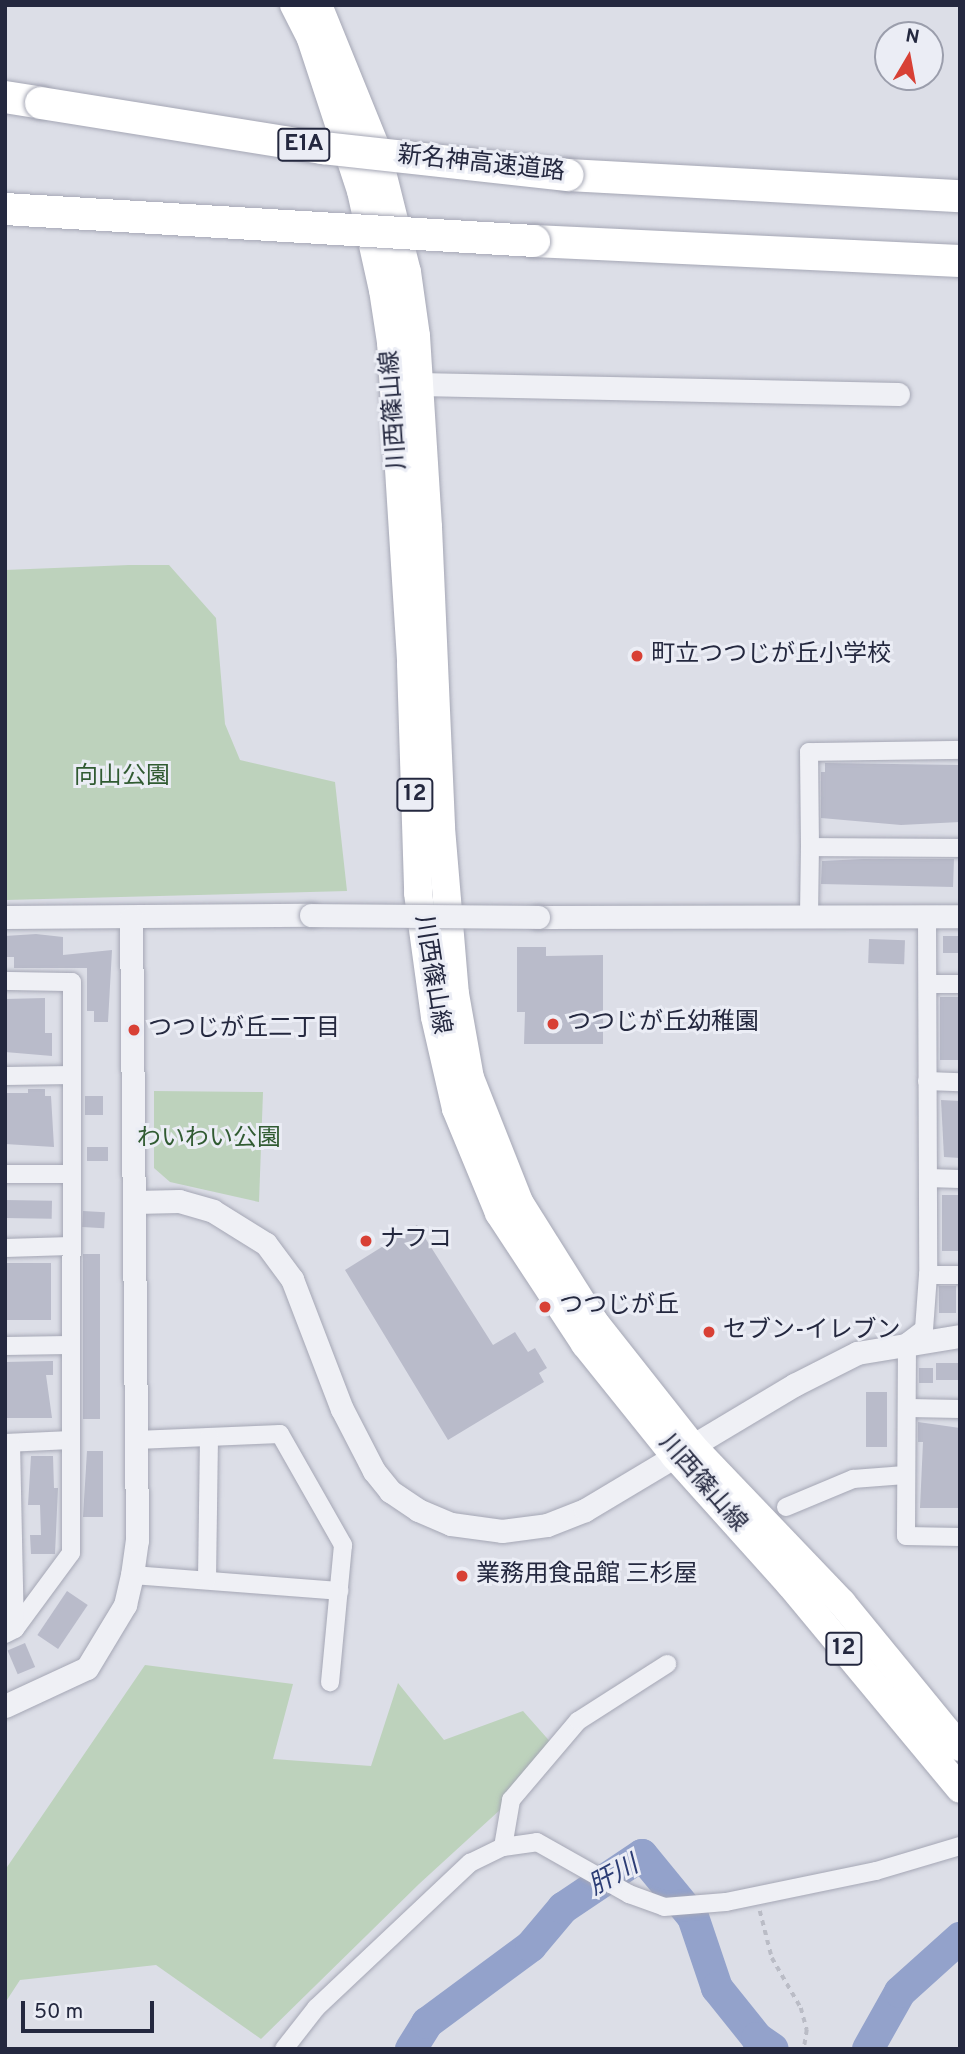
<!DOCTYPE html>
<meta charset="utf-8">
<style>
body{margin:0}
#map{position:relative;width:965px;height:2054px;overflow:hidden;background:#dcdee7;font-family:Overpass,"Noto Sans JP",sans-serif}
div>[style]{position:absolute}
.green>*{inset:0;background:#bdd2bc}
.river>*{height:32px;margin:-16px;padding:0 16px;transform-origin:16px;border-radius:16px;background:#93a2cb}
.building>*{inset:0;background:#b9bbca;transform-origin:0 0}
.path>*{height:3.5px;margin-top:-1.75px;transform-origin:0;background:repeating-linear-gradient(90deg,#babcc6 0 5px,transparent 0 10px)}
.roads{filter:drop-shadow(0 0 2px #a5a7b5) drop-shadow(0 0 2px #a5a7b5)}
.minor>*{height:18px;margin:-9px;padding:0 9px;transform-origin:9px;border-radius:9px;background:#eff0f5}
.tertiary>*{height:23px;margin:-11.5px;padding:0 11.5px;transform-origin:11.5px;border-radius:11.5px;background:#eff0f5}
.primary>*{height:28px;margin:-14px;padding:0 14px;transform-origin:14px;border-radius:14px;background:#fff}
.motorway>*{height:32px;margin:-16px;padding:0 16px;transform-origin:16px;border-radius:16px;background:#fff}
.bridges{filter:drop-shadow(0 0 2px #a5a7b5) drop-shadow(0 0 2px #a5a7b5)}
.tertiary-bridge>*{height:23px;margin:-11.5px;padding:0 11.5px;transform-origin:11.5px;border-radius:11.5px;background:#eff0f5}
.motorway-bridge>*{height:32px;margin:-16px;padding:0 16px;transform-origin:16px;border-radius:16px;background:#fff}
.dots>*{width:19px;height:19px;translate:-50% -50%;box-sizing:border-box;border:4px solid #ebedf5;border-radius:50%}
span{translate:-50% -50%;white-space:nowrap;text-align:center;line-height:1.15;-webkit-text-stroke:6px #ebedf5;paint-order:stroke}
.shield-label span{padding:2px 5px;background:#ebedf5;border:2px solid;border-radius:5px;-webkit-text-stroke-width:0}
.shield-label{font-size:23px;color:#24283f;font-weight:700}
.street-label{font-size:24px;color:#24283f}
.poi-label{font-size:24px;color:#24283f}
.left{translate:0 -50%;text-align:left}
.park-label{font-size:24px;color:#315b32}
.water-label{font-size:26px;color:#2c3d75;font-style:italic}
.frame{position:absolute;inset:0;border:7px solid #24283f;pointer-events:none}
.north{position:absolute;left:874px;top:21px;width:70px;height:70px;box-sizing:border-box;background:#ebedf5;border:2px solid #9b9eac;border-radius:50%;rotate:10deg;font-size:19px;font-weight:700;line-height:28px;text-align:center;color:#24283f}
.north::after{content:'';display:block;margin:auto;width:24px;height:32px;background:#d84035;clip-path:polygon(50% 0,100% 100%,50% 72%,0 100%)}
.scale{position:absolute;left:21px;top:2001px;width:133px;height:32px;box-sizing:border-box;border:4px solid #24283f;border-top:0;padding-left:9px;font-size:21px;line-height:24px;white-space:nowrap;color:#24283f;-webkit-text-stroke:5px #ebedf5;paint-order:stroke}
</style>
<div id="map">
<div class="green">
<i style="clip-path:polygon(129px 565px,169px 565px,216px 618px,225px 724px,240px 760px,335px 782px,347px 891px,5px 900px,5px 570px)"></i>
<i style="clip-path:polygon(154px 1091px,263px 1092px,259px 1202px,170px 1182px,154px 1168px)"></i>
<i style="clip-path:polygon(145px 1665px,293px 1684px,273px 1759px,371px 1766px,398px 1683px,444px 1740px,523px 1711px,561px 1754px,419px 1884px,261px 2039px,156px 1965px,20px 1980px,5px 2003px,5px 1870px)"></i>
</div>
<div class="river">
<i style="left:411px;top:2049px;width:31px;rotate:-58deg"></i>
<i style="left:427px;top:2023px;width:129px;rotate:-36.5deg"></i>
<i style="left:531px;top:1946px;width:50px;rotate:-49.9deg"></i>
<i style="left:563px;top:1908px;width:95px;rotate:-33.9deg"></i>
<i style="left:642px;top:1855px;width:80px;rotate:50.6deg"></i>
<i style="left:693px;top:1917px;width:75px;rotate:71.3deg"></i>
<i style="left:717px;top:1988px;width:64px;rotate:51.3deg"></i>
<i style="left:757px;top:2038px;width:19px;rotate:35deg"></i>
<i style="left:868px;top:2049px;width:65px;rotate:-60.7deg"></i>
<i style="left:900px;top:1992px;width:81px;rotate:-42deg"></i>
</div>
<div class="building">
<i style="clip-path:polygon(825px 763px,960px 765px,960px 822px,901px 825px,821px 818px,821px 772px,825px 772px)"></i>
<i style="clip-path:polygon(863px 859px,954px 859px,953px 887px,821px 884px,822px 861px)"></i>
<i style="clip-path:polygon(36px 934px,63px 937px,63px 955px,112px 950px,108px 1022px,94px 1022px,94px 1011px,87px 1011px,87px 968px,14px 968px,14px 957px,5px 957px,5px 936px)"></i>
<i style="left:943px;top:936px;width:17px;height:17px"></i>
<i style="left:869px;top:939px;width:36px;height:24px;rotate:2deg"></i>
<i style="clip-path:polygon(517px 947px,546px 947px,546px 956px,603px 955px,603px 1044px,524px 1044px,525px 1012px,517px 1012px)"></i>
<i style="left:960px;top:997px;width:63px;height:20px;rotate:90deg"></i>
<i style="clip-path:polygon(45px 998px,45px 1033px,52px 1033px,52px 1056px,5px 1052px,5px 999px)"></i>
<i style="clip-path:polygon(28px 1089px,45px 1089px,45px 1096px,51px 1096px,54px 1147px,5px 1144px,5px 1093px,28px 1093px)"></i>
<i style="left:85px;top:1096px;width:18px;height:19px"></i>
<i style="clip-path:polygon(941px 1100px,960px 1101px,960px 1158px,944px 1157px)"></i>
<i style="left:87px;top:1147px;width:21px;height:14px"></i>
<i style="left:942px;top:1195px;width:18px;height:56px"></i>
<i style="left:5px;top:1200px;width:47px;height:18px;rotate:1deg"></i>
<i style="left:83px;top:1211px;width:22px;height:16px;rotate:3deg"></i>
<i style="clip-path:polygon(417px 1225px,493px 1345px,515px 1332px,528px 1352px,535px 1348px,547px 1368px,539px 1373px,544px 1382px,448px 1440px,345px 1270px)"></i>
<i style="left:83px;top:1254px;width:17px;height:165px"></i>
<i style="left:5px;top:1263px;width:46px;height:57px"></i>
<i style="left:939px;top:1286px;width:17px;height:27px"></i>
<i style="clip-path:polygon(53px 1361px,53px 1375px,46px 1375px,52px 1418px,5px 1418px,5px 1362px)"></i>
<i style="left:936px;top:1363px;width:24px;height:17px"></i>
<i style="left:919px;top:1368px;width:14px;height:15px"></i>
<i style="left:866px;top:1392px;width:21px;height:55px"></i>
<i style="clip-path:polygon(918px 1422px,960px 1428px,960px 1508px,920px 1508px,923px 1442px,918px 1442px)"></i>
<i style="clip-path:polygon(87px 1451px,103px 1451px,103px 1517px,83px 1517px)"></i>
<i style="clip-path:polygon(31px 1456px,53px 1456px,54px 1488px,58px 1488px,55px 1554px,31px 1554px,30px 1535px,41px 1535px,40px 1505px,28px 1505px)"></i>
<i style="left:67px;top:1591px;width:25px;height:53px;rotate:34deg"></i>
<i style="left:25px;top:1643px;width:26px;height:19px;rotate:67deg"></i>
</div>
<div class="path">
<i style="left:760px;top:1911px;width:49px;rotate:75.7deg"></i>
<i style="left:772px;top:1958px;width:58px;rotate:59.9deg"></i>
<i style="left:801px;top:2008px;width:23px;rotate:75deg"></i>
<i style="left:807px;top:2030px;width:19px;rotate:99deg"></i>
</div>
<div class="roads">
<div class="minor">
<i style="left:810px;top:847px;width:95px;rotate:-90.6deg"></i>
<i style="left:809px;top:752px;width:151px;rotate:-0.8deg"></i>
<i style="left:809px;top:916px;width:69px;rotate:-89.2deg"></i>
<i style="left:810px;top:847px;width:150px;rotate:0.4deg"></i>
<i style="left:927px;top:916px;width:359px;rotate:89.8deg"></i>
<i style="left:928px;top:1275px;width:54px;rotate:94.2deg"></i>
<i style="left:924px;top:1329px;width:21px;rotate:143deg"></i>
<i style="left:907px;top:1342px;width:194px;rotate:90.3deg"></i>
<i style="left:906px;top:1536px;width:54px;rotate:1.1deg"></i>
<i style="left:5px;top:981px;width:67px;rotate:0.9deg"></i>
<i style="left:72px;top:982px;width:571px;rotate:90.1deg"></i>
<i style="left:71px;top:1553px;width:94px;rotate:126.4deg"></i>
<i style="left:15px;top:1629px;width:11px;rotate:153deg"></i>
<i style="left:928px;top:984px;width:32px"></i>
<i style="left:5px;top:1076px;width:67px;rotate:-0.9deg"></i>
<i style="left:927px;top:1081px;width:33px;rotate:2deg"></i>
<i style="left:5px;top:1174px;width:66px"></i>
<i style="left:928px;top:1178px;width:32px;rotate:2deg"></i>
<i style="left:5px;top:1248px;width:65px;rotate:-1.8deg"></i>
<i style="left:928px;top:1275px;width:32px"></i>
<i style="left:5px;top:1346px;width:64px;rotate:-0.9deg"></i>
<i style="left:909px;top:1408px;width:51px;rotate:1.1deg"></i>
<i style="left:136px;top:1440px;width:144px;rotate:-2.4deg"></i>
<i style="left:280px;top:1434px;width:128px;rotate:60.4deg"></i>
<i style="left:343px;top:1545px;width:138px;rotate:95.4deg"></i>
<i style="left:5px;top:1443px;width:66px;rotate:-2.6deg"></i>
<i style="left:11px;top:1443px;width:186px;rotate:88.8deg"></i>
<i style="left:786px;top:1507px;width:73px;rotate:-22.7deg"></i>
<i style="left:853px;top:1479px;width:52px;rotate:-4.4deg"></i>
<i style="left:132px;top:1575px;width:208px;rotate:4.4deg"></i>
<i style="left:207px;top:1580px;width:143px;rotate:-89.2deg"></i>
<i style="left:503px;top:1847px;width:48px;rotate:-80.3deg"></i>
<i style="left:511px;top:1800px;width:104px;rotate:-49.7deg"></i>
<i style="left:578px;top:1721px;width:106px;rotate:-32.6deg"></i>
<i style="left:284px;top:2049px;width:52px;rotate:-52deg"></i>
<i style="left:316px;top:2008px;width:212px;rotate:-43.3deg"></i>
<i style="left:470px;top:1863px;width:37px;rotate:-26deg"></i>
<i style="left:503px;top:1847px;width:34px;rotate:-8deg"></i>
<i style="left:537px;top:1842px;width:106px;rotate:29.5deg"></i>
<i style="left:629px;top:1894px;width:37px;rotate:20deg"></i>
<i style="left:664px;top:1907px;width:62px;rotate:-4.6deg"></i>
<i style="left:726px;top:1902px;width:153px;rotate:-11.7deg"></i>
<i style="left:876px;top:1871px;width:88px;rotate:-16.6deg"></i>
</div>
<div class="tertiary">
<i style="left:418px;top:384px;width:480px;rotate:1.2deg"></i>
<i style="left:5px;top:917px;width:306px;rotate:-0.4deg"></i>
<i style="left:538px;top:917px;width:422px;rotate:-0.1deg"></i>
<i style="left:135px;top:1202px;width:44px;rotate:-1.3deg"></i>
<i style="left:179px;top:1201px;width:35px;rotate:16deg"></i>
<i style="left:213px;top:1211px;width:62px;rotate:31.9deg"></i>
<i style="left:266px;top:1244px;width:44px;rotate:53.4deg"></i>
<i style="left:292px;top:1279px;width:139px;rotate:69deg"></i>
<i style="left:342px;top:1409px;width:70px;rotate:62.7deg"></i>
<i style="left:374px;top:1471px;width:26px;rotate:51deg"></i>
<i style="left:390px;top:1491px;width:34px;rotate:34deg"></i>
<i style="left:418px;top:1510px;width:36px;rotate:23deg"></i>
<i style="left:451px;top:1524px;width:51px;rotate:7.8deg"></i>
<i style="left:502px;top:1531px;width:45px;rotate:-7.6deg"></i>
<i style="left:547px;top:1525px;width:41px;rotate:-21.5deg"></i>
<i style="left:585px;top:1510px;width:244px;rotate:-30.9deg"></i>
<i style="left:794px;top:1385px;width:71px;rotate:-26.9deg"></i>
<i style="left:857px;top:1353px;width:104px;rotate:-9.4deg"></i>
<i style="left:5px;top:1706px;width:90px;rotate:-24.9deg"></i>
<i style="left:87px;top:1668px;width:74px;rotate:-58.9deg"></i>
<i style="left:125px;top:1605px;width:31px;rotate:-77deg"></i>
<i style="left:132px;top:1575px;width:35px;rotate:-82deg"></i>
<i style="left:137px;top:1540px;width:622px;rotate:-90.55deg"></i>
</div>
<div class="primary">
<i style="left:294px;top:5px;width:38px;rotate:63deg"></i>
<i style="left:311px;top:39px;width:160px;rotate:71.8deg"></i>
<i style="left:361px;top:191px;width:101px;rotate:77.5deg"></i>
<i style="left:383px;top:290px;width:53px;rotate:81.3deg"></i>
<i style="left:391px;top:342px;width:323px;rotate:86.4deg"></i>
<i style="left:411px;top:664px;width:229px;rotate:88.2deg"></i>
<i style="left:418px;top:893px;width:125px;rotate:82.2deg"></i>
<i style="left:435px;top:1017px;width:94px;rotate:77.1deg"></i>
<i style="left:456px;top:1109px;width:113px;rotate:67.5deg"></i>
<i style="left:499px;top:1213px;width:157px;rotate:56.7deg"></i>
<i style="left:585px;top:1344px;width:144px;rotate:51.2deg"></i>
<i style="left:675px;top:1456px;width:172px;rotate:48.1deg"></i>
<i style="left:790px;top:1584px;width:266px;rotate:50.3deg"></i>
<i style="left:318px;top:5px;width:154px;rotate:67.9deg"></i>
<i style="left:376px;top:148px;width:128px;rotate:76deg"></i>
<i style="left:407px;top:272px;width:65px;rotate:82deg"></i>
<i style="left:416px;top:336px;width:191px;rotate:86.4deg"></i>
<i style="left:428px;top:527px;width:301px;rotate:87.5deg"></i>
<i style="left:441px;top:828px;width:167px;rotate:85.2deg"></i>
<i style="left:455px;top:994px;width:85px;rotate:79.9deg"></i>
<i style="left:470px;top:1078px;width:133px;rotate:68.4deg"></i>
<i style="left:519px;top:1202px;width:143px;rotate:57.9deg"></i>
<i style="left:595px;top:1323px;width:157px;rotate:51.7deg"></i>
<i style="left:692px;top:1446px;width:217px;rotate:46.3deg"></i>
<i style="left:842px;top:1603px;width:186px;rotate:50.7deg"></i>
</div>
<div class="motorway">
<i style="left:5px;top:97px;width:36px;rotate:9deg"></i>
<i style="left:568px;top:175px;width:393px;rotate:3.1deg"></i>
<i style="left:534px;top:241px;width:426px;rotate:2.7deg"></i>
</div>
</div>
<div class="bridges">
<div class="tertiary-bridge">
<i style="left:311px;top:915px;width:227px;rotate:0.5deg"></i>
</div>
<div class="motorway-bridge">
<i style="left:41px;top:103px;width:286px;rotate:9.1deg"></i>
<i style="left:323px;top:148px;width:246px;rotate:6.3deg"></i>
<i style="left:5px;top:209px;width:530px;rotate:3.46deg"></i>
</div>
</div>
<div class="dots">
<i style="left:637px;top:656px;background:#d84035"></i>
<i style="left:553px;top:1024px;background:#d84035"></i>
<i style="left:134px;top:1030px;background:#d84035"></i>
<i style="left:366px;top:1241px;background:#d84035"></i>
<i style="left:545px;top:1307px;background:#d84035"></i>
<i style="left:709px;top:1332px;background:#d84035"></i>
<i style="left:462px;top:1576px;background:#d84035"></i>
</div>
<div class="shield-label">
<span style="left:304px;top:145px">E1A</span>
<span style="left:415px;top:795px">12</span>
<span style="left:844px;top:1649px">12</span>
</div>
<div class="street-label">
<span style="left:481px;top:165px;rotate:6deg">新名神高速道路</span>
<span style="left:395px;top:410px;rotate:-94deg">川西篠山線</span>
<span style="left:431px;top:975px;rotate:81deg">川西篠山線</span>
<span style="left:702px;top:1484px;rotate:49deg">川西篠山線</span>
</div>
<div class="poi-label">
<span class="left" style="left:651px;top:656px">町立つつじが丘小学校</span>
<span class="left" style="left:567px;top:1024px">つつじが丘幼稚園</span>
<span class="left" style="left:148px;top:1030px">つつじが丘二丁目</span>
<span class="left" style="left:380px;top:1241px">ナフコ</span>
<span class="left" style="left:559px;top:1307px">つつじが丘</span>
<span class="left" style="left:723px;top:1332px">セブン-イレブン</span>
<span class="left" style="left:476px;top:1576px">業務用食品館 三杉屋</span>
</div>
<div class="park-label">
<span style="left:122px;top:778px">向山公園</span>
<span style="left:209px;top:1140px">わいわい公園</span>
</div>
<div class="water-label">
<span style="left:614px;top:1877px;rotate:-29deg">肝川</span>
</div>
<div class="frame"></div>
<div class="north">N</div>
<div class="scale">50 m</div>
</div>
